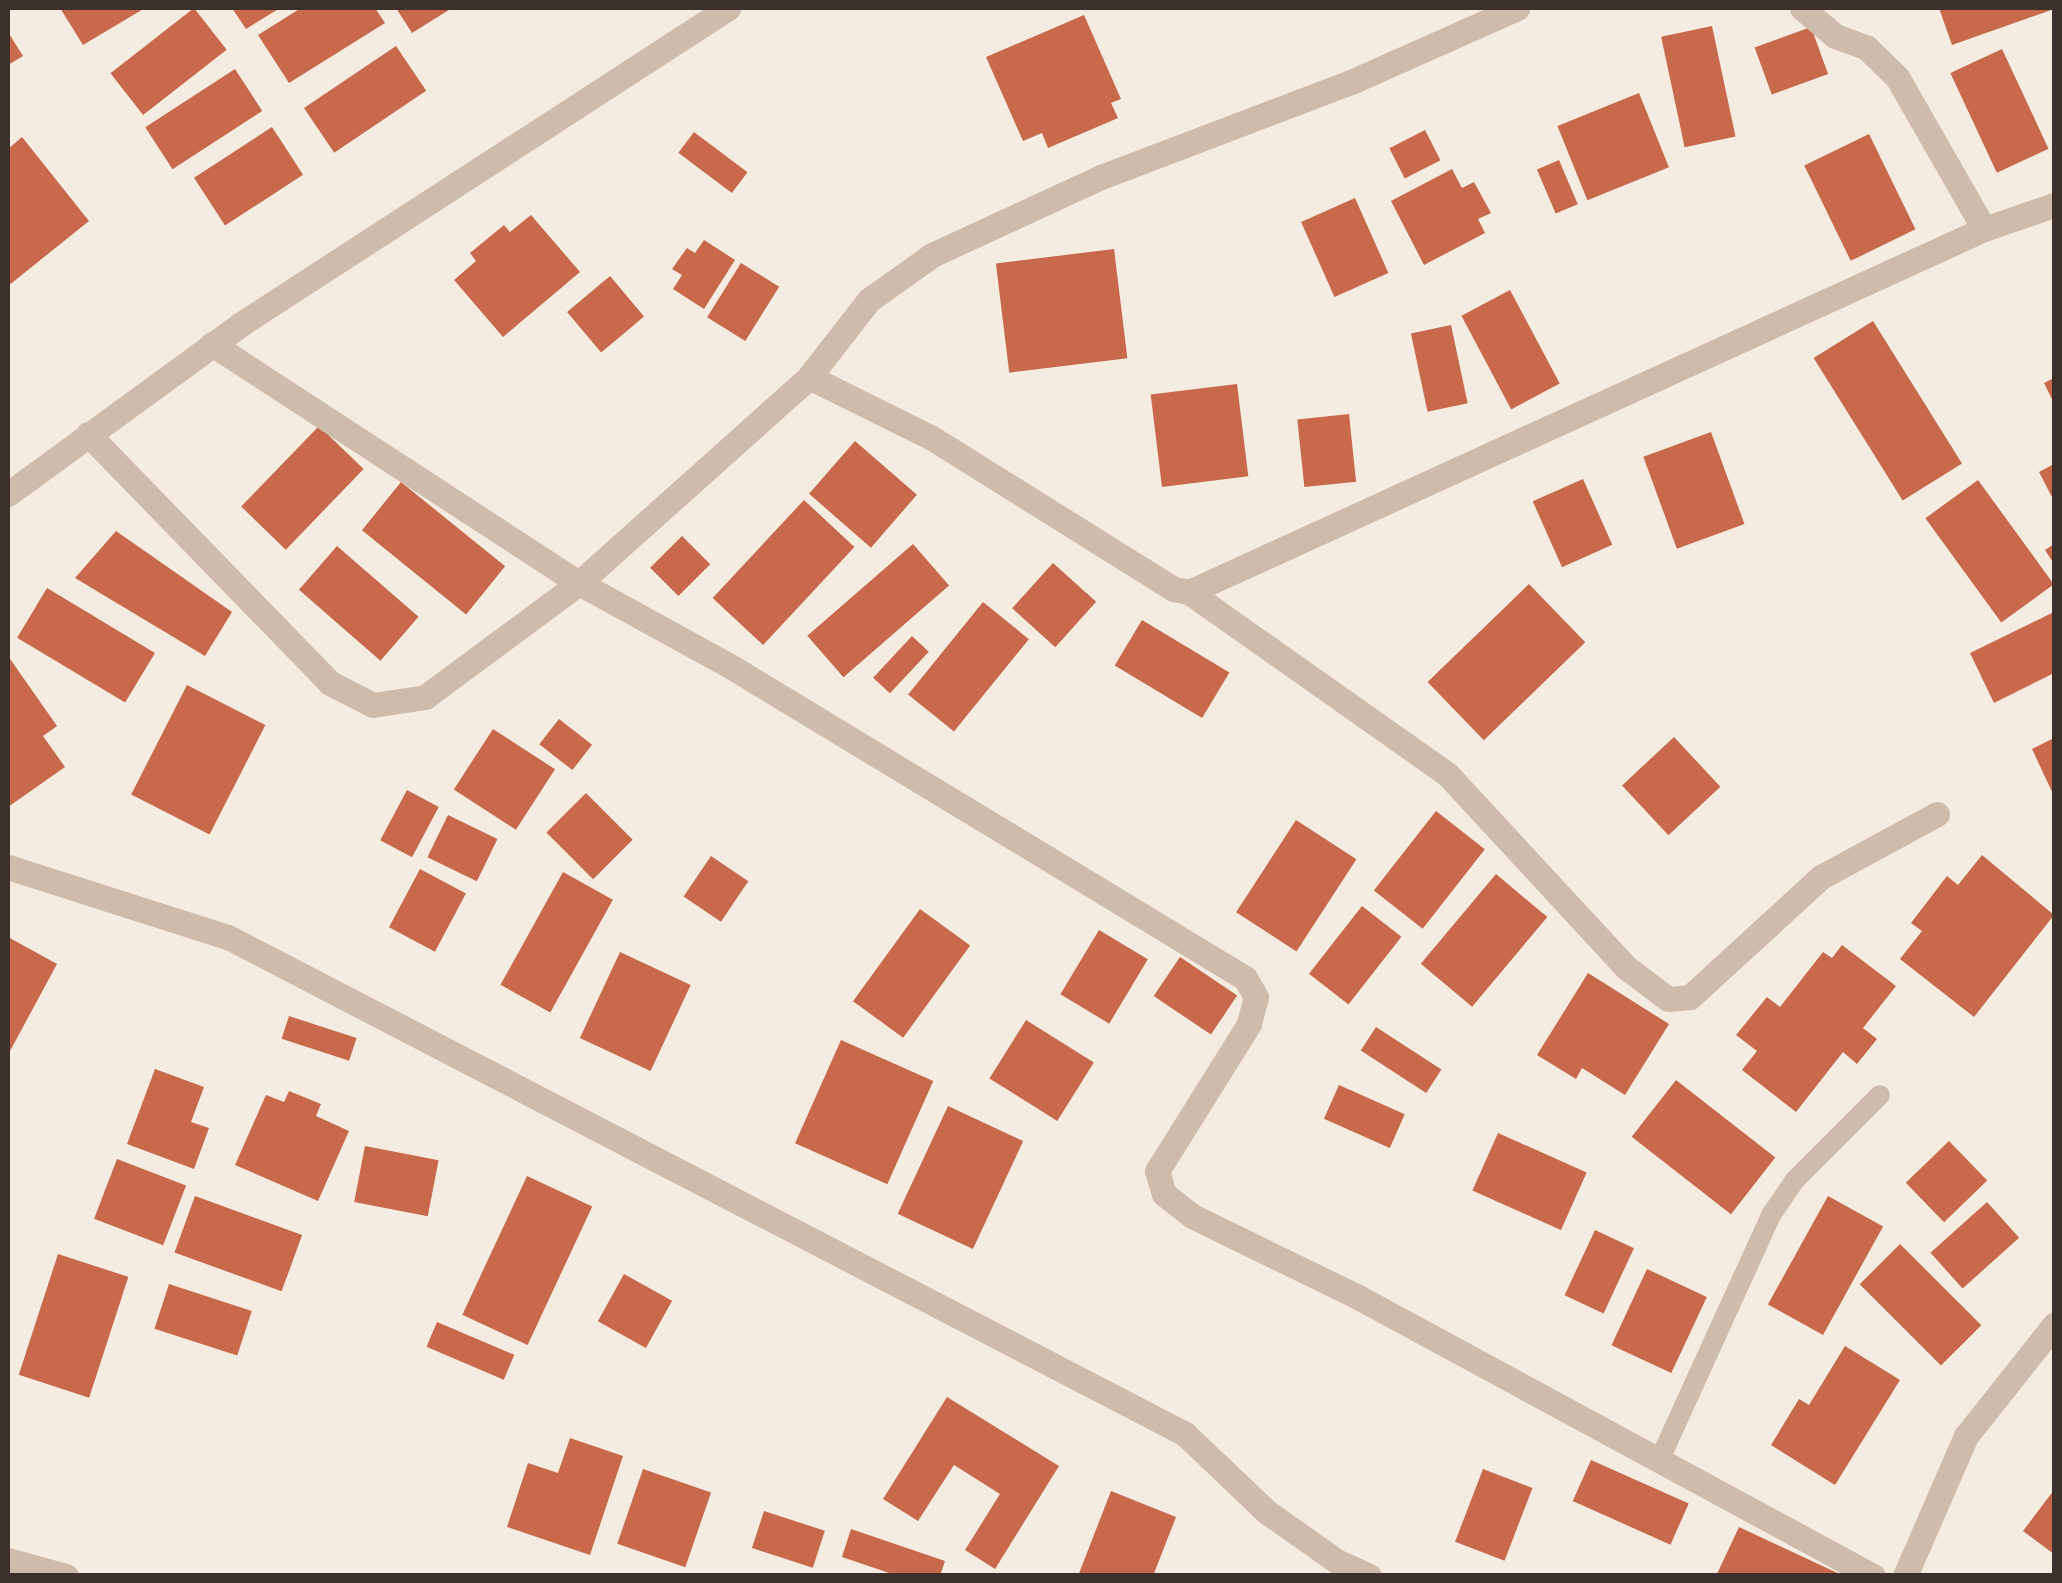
<!DOCTYPE html>
<style>
body{margin:0}
#map{position:relative;width:2062px;height:1583px;overflow:hidden;background:#f4ebe1;font-family:"Public Sans",sans-serif}
div>[style]{position:absolute}
.building>*{inset:0;background:#c8694b;transform-origin:0 0}
.lane>*{height:20px;margin:-10px;padding:0 10px;transform-origin:10px;border-radius:10px;background:#cdbbac}
.street>*{height:25px;margin:-12.5px;padding:0 12.5px;transform-origin:12.5px;border-radius:12.5px;background:#cdbbac}
span{translate:-50% -50%;white-space:nowrap;text-align:center;line-height:1.15;-webkit-text-stroke:8px #fbf5ee;paint-order:stroke}
.frame{position:absolute;inset:0;border:10px solid #3b302b;pointer-events:none}
</style>
<div id="map">
<div class="building">
<i style="clip-path:polygon(60px 8px,145px 8px,83px 45px)"></i>
<i style="left:194px;top:8px;width:53px;height:106px;rotate:52deg"></i>
<i style="clip-path:polygon(232px 8px,280px 8px,246px 29px)"></i>
<i style="clip-path:polygon(301px 8px,375px 8px,385px 23px,289px 83px,258px 35px)"></i>
<i style="clip-path:polygon(396px 8px,452px 8px,412px 33px)"></i>
<i style="clip-path:polygon(1939px 8px,2054px 8px,2054px 9px,1952px 45px)"></i>
<i style="clip-path:polygon(1084px 15px,1121px 99px,1111px 103px,1118px 118px,1048px 148px,1042px 133px,1023px 141px,986px 57px)"></i>
<i style="left:1712px;top:26px;width:113px;height:52px;rotate:78deg"></i>
<i style="left:1811px;top:27px;width:50px;height:60px;rotate:70deg"></i>
<i style="clip-path:polygon(8px 32px,23px 56px,8px 65px)"></i>
<i style="left:396px;top:46px;width:54px;height:111px;rotate:56deg"></i>
<i style="left:2002px;top:49px;width:110px;height:57px;rotate:65deg"></i>
<i style="left:235px;top:69px;width:50px;height:107px;rotate:57deg"></i>
<i style="left:1639px;top:93px;width:80px;height:88px;rotate:68deg"></i>
<i style="left:272px;top:127px;width:57px;height:93px;rotate:57deg"></i>
<i style="left:1425px;top:130px;width:34px;height:40px;rotate:63deg"></i>
<i style="left:694px;top:132px;width:67px;height:26px;rotate:37deg"></i>
<i style="left:1869px;top:134px;width:106px;height:72px;rotate:64deg"></i>
<i style="clip-path:polygon(22px 137px,89px 221px,8px 286px,8px 149px)"></i>
<i style="left:1559px;top:160px;width:48px;height:24px;rotate:67deg"></i>
<i style="clip-path:polygon(1452px 169px,1462px 188px,1474px 182px,1491px 213px,1478px 219px,1485px 233px,1424px 265px,1391px 201px)"></i>
<i style="left:1355px;top:198px;width:82px;height:59px;rotate:66deg"></i>
<i style="clip-path:polygon(531px 215px,580px 272px,503px 337px,454px 280px,476px 261px,470px 253px,504px 225px,510px 232px)"></i>
<i style="clip-path:polygon(704px 240px,735px 260px,704px 309px,673px 289px,682px 275px,672px 269px,687px 248px,695px 253px)"></i>
<i style="left:1114px;top:249px;width:110px;height:119px;rotate:83deg"></i>
<i style="left:741px;top:263px;width:45px;height:64px;rotate:32deg"></i>
<i style="left:610px;top:276px;width:53px;height:56px;rotate:50deg"></i>
<i style="left:1510px;top:290px;width:106px;height:55px;rotate:62deg"></i>
<i style="left:1873px;top:321px;width:168px;height:70px;rotate:58deg"></i>
<i style="left:1451px;top:325px;width:80px;height:41px;rotate:78deg"></i>
<i style="clip-path:polygon(2054px 378px,2054px 403px,2044px 383px)"></i>
<i style="left:1237px;top:384px;width:93px;height:87px;rotate:83deg"></i>
<i style="left:1349px;top:414px;width:68px;height:52px;rotate:84deg"></i>
<i style="left:319px;top:426px;width:62px;height:112px;rotate:44deg"></i>
<i style="left:1711px;top:432px;width:98px;height:72px;rotate:70deg"></i>
<i style="left:855px;top:441px;width:82px;height:70px;rotate:41deg"></i>
<i style="clip-path:polygon(2054px 464px,2054px 501px,2039px 472px)"></i>
<i style="left:1583px;top:479px;width:72px;height:55px;rotate:66deg"></i>
<i style="left:1978px;top:480px;width:129px;height:65px;rotate:54deg"></i>
<i style="left:401px;top:482px;width:134px;height:62px;rotate:39deg"></i>
<i style="left:804px;top:500px;width:69px;height:134px;rotate:43deg"></i>
<i style="clip-path:polygon(116px 531px,232px 612px,205px 656px,75px 578px)"></i>
<i style="left:682px;top:536px;width:40px;height:45px;rotate:45deg"></i>
<i style="left:913px;top:544px;width:55px;height:140px;rotate:49deg"></i>
<i style="clip-path:polygon(2054px 544px,2054px 564px,2045px 550px)"></i>
<i style="left:337px;top:546px;width:108px;height:58px;rotate:41deg"></i>
<i style="left:1053px;top:563px;width:58px;height:61px;rotate:42deg"></i>
<i style="left:1529px;top:584px;width:81px;height:141px;rotate:46deg"></i>
<i style="left:47px;top:588px;width:126px;height:58px;rotate:31deg"></i>
<i style="left:983px;top:602px;width:59px;height:119px;rotate:39deg"></i>
<i style="clip-path:polygon(2054px 612px,2054px 673px,1994px 703px,1970px 653px)"></i>
<i style="left:1142px;top:620px;width:102px;height:53px;rotate:31deg"></i>
<i style="left:912px;top:636px;width:23px;height:57px;rotate:43deg"></i>
<i style="clip-path:polygon(8px 656px,57px 726px,43px 736px,65px 767px,8px 807px)"></i>
<i style="left:187px;top:685px;width:88px;height:123px;rotate:27deg"></i>
<i style="left:559px;top:719px;width:42px;height:32px;rotate:38deg"></i>
<i style="left:493px;top:729px;width:74px;height:72px;rotate:33deg"></i>
<i style="left:1674px;top:737px;width:68px;height:71px;rotate:47deg"></i>
<i style="clip-path:polygon(2054px 738px,2054px 796px,2032px 749px)"></i>
<i style="left:407px;top:790px;width:36px;height:57px;rotate:28deg"></i>
<i style="left:586px;top:793px;width:66px;height:56px;rotate:45deg"></i>
<i style="left:1436px;top:811px;width:62px;height:101px;rotate:38deg"></i>
<i style="left:448px;top:815px;width:55px;height:47px;rotate:26deg"></i>
<i style="left:1296px;top:820px;width:72px;height:110px;rotate:33deg"></i>
<i style="clip-path:polygon(1982px 855px,2054px 915px,1974px 1017px,1900px 959px,1922px 931px,1911px 923px,1947px 876px,1958px 885px)"></i>
<i style="left:711px;top:856px;width:45px;height:49px;rotate:34deg"></i>
<i style="left:420px;top:869px;width:52px;height:66px;rotate:28deg"></i>
<i style="left:563px;top:872px;width:57px;height:129px;rotate:29deg"></i>
<i style="left:1496px;top:874px;width:67px;height:117px;rotate:40deg"></i>
<i style="left:1362px;top:906px;width:50px;height:86px;rotate:38deg"></i>
<i style="left:920px;top:909px;width:62px;height:114px;rotate:36deg"></i>
<i style="left:1099px;top:930px;width:57px;height:75px;rotate:31deg"></i>
<i style="clip-path:polygon(8px 937px,57px 964px,10px 1051px,8px 1049px)"></i>
<i style="clip-path:polygon(1842px 945px,1896px 986px,1863px 1028px,1877px 1039px,1857px 1064px,1843px 1052px,1796px 1112px,1742px 1070px,1757px 1051px,1736px 1035px,1767px 997px,1780px 1007px,1823px 952px,1832px 958px)"></i>
<i style="left:620px;top:952px;width:78px;height:95px;rotate:25deg"></i>
<i style="left:1180px;top:957px;width:69px;height:47px;rotate:34deg"></i>
<i style="clip-path:polygon(1588px 973px,1669px 1024px,1625px 1095px,1582px 1068px,1576px 1079px,1537px 1055px)"></i>
<i style="left:289px;top:1016px;width:71px;height:24px;rotate:18deg"></i>
<i style="left:1026px;top:1020px;width:80px;height:69px;rotate:32deg"></i>
<i style="left:1376px;top:1027px;width:78px;height:28px;rotate:33deg"></i>
<i style="left:841px;top:1040px;width:101px;height:113px;rotate:24deg"></i>
<i style="clip-path:polygon(155px 1069px,204px 1087px,191px 1122px,209px 1128px,194px 1169px,127px 1144px)"></i>
<i style="left:1676px;top:1080px;width:126px;height:72px;rotate:38deg"></i>
<i style="left:1339px;top:1085px;width:72px;height:37px;rotate:24deg"></i>
<i style="clip-path:polygon(289px 1091px,321px 1104px,316px 1116px,349px 1131px,318px 1201px,235px 1165px,266px 1095px,284px 1102px)"></i>
<i style="left:948px;top:1106px;width:83px;height:119px;rotate:25deg"></i>
<i style="left:1498px;top:1133px;width:97px;height:63px;rotate:24deg"></i>
<i style="left:1949px;top:1141px;width:55px;height:60px;rotate:46deg"></i>
<i style="left:365px;top:1146px;width:75px;height:57px;rotate:11deg"></i>
<i style="left:117px;top:1159px;width:74px;height:64px;rotate:21deg"></i>
<i style="left:527px;top:1176px;width:72px;height:153px;rotate:25deg"></i>
<i style="left:195px;top:1196px;width:114px;height:60px;rotate:20deg"></i>
<i style="left:1828px;top:1196px;width:63px;height:124px;rotate:29deg"></i>
<i style="left:1987px;top:1202px;width:48px;height:76px;rotate:48deg"></i>
<i style="left:1595px;top:1230px;width:43px;height:72px;rotate:25deg"></i>
<i style="left:1900px;top:1244px;width:115px;height:57px;rotate:45deg"></i>
<i style="left:58px;top:1254px;width:74px;height:127px;rotate:18deg"></i>
<i style="left:1647px;top:1269px;width:66px;height:84px;rotate:25deg"></i>
<i style="left:624px;top:1274px;width:55px;height:54px;rotate:29deg"></i>
<i style="left:169px;top:1284px;width:87px;height:47px;rotate:18deg"></i>
<i style="left:437px;top:1322px;width:84px;height:27px;rotate:23deg"></i>
<i style="clip-path:polygon(1845px 1346px,1900px 1380px,1835px 1485px,1771px 1445px,1799px 1399px,1809px 1405px)"></i>
<i style="clip-path:polygon(947px 1397px,1059px 1466px,995px 1569px,965px 1550px,1000px 1494px,954px 1465px,918px 1521px,883px 1499px)"></i>
<i style="clip-path:polygon(570px 1438px,623px 1456px,590px 1555px,507px 1527px,528px 1463px,558px 1473px)"></i>
<i style="left:1591px;top:1460px;width:107px;height:45px;rotate:24deg"></i>
<i style="left:643px;top:1469px;width:72px;height:79px;rotate:19deg"></i>
<i style="left:1483px;top:1469px;width:53px;height:78px;rotate:21deg"></i>
<i style="clip-path:polygon(2054px 1490px,2054px 1554px,2023px 1531px)"></i>
<i style="clip-path:polygon(1111px 1491px,1176px 1517px,1153px 1576px,1078px 1576px)"></i>
<i style="left:764px;top:1511px;width:64px;height:39px;rotate:18deg"></i>
<i style="clip-path:polygon(1739px 1527px,1844px 1576px,1716px 1576px)"></i>
<i style="clip-path:polygon(851px 1529px,945px 1561px,940px 1576px,898px 1576px,842px 1557px)"></i>
</div>
<div class="lane">
<i style="left:1659px;top:1461px;width:270px;rotate:-65.5deg"></i>
<i style="left:1771px;top:1215px;width:42px;rotate:-55.6deg"></i>
<i style="left:1795px;top:1180px;width:120px;rotate:-45deg"></i>
</div>
<div class="street">
<i style="left:1802px;top:8px;width:43px;rotate:40.3deg"></i>
<i style="left:1835px;top:36px;width:33px;rotate:20deg"></i>
<i style="left:1866px;top:47px;width:43px;rotate:44.1deg"></i>
<i style="left:1897px;top:77px;width:175px;rotate:60.2deg"></i>
<i style="left:212px;top:344px;width:438px;rotate:33.1deg"></i>
<i style="left:579px;top:583px;width:172px;rotate:28.8deg"></i>
<i style="left:730px;top:666px;width:602px;rotate:31.21deg"></i>
<i style="left:1245px;top:978px;width:22px;rotate:60deg"></i>
<i style="left:1256px;top:997px;width:28px;rotate:105deg"></i>
<i style="left:1249px;top:1024px;width:173px;rotate:122deg"></i>
<i style="left:1157px;top:1171px;width:24px;rotate:73deg"></i>
<i style="left:1164px;top:1194px;width:36px;rotate:38deg"></i>
<i style="left:1192px;top:1216px;width:185px;rotate:26deg"></i>
<i style="left:1358px;top:1297px;width:586px;rotate:28.45deg"></i>
<i style="left:809px;top:377px;width:137px;rotate:26.4deg"></i>
<i style="left:932px;top:438px;width:285px;rotate:32deg"></i>
<i style="left:1174px;top:589px;width:15px;rotate:11deg"></i>
<i style="left:1189px;top:592px;width:317px;rotate:35.2deg"></i>
<i style="left:1448px;top:775px;width:263px;rotate:47.2deg"></i>
<i style="left:1627px;top:968px;width:51px;rotate:37.1deg"></i>
<i style="left:1668px;top:999px;width:22px;rotate:-5deg"></i>
<i style="left:1690px;top:997px;width:178px;rotate:-42.5deg"></i>
<i style="left:1821px;top:877px;width:132px;rotate:-28.5deg"></i>
<i style="left:88px;top:434px;width:347px;rotate:45.8deg"></i>
<i style="left:330px;top:683px;width:48px;rotate:27.1deg"></i>
<i style="left:373px;top:705px;width:53px;rotate:-8.7deg"></i>
<i style="left:425px;top:697px;width:192px;rotate:-36.5deg"></i>
<i style="left:579px;top:583px;width:309px;rotate:-41.8deg"></i>
<i style="left:809px;top:377px;width:98px;rotate:-52.1deg"></i>
<i style="left:869px;top:300px;width:77px;rotate:-35.5deg"></i>
<i style="left:932px;top:255px;width:186px;rotate:-24.8deg"></i>
<i style="left:1101px;top:177px;width:267px;rotate:-20.8deg"></i>
<i style="left:1351px;top:82px;width:182px;rotate:-24deg"></i>
<i style="left:8px;top:494px;width:288px;rotate:-36.1deg"></i>
<i style="left:241px;top:324px;width:581px;rotate:-32.98deg"></i>
<i style="left:1189px;top:592px;width:874px;rotate:-24.54deg"></i>
<i style="left:1984px;top:229px;width:74px;rotate:-18.9deg"></i>
<i style="left:8px;top:867px;width:231px;rotate:17.7deg"></i>
<i style="left:228px;top:937px;width:1078px;rotate:27.44deg"></i>
<i style="left:1185px;top:1434px;width:113px;rotate:43.6deg"></i>
<i style="left:1267px;top:1512px;width:87px;rotate:35.2deg"></i>
<i style="left:1338px;top:1562px;width:34px;rotate:24deg"></i>
<i style="left:8px;top:1560px;width:60px;rotate:15.4deg"></i>
<i style="left:1905px;top:1576px;width:153px;rotate:-66.5deg"></i>
<i style="left:1966px;top:1436px;width:142px;rotate:-51.6deg"></i>
</div>
<div class="frame"></div>
</div>
